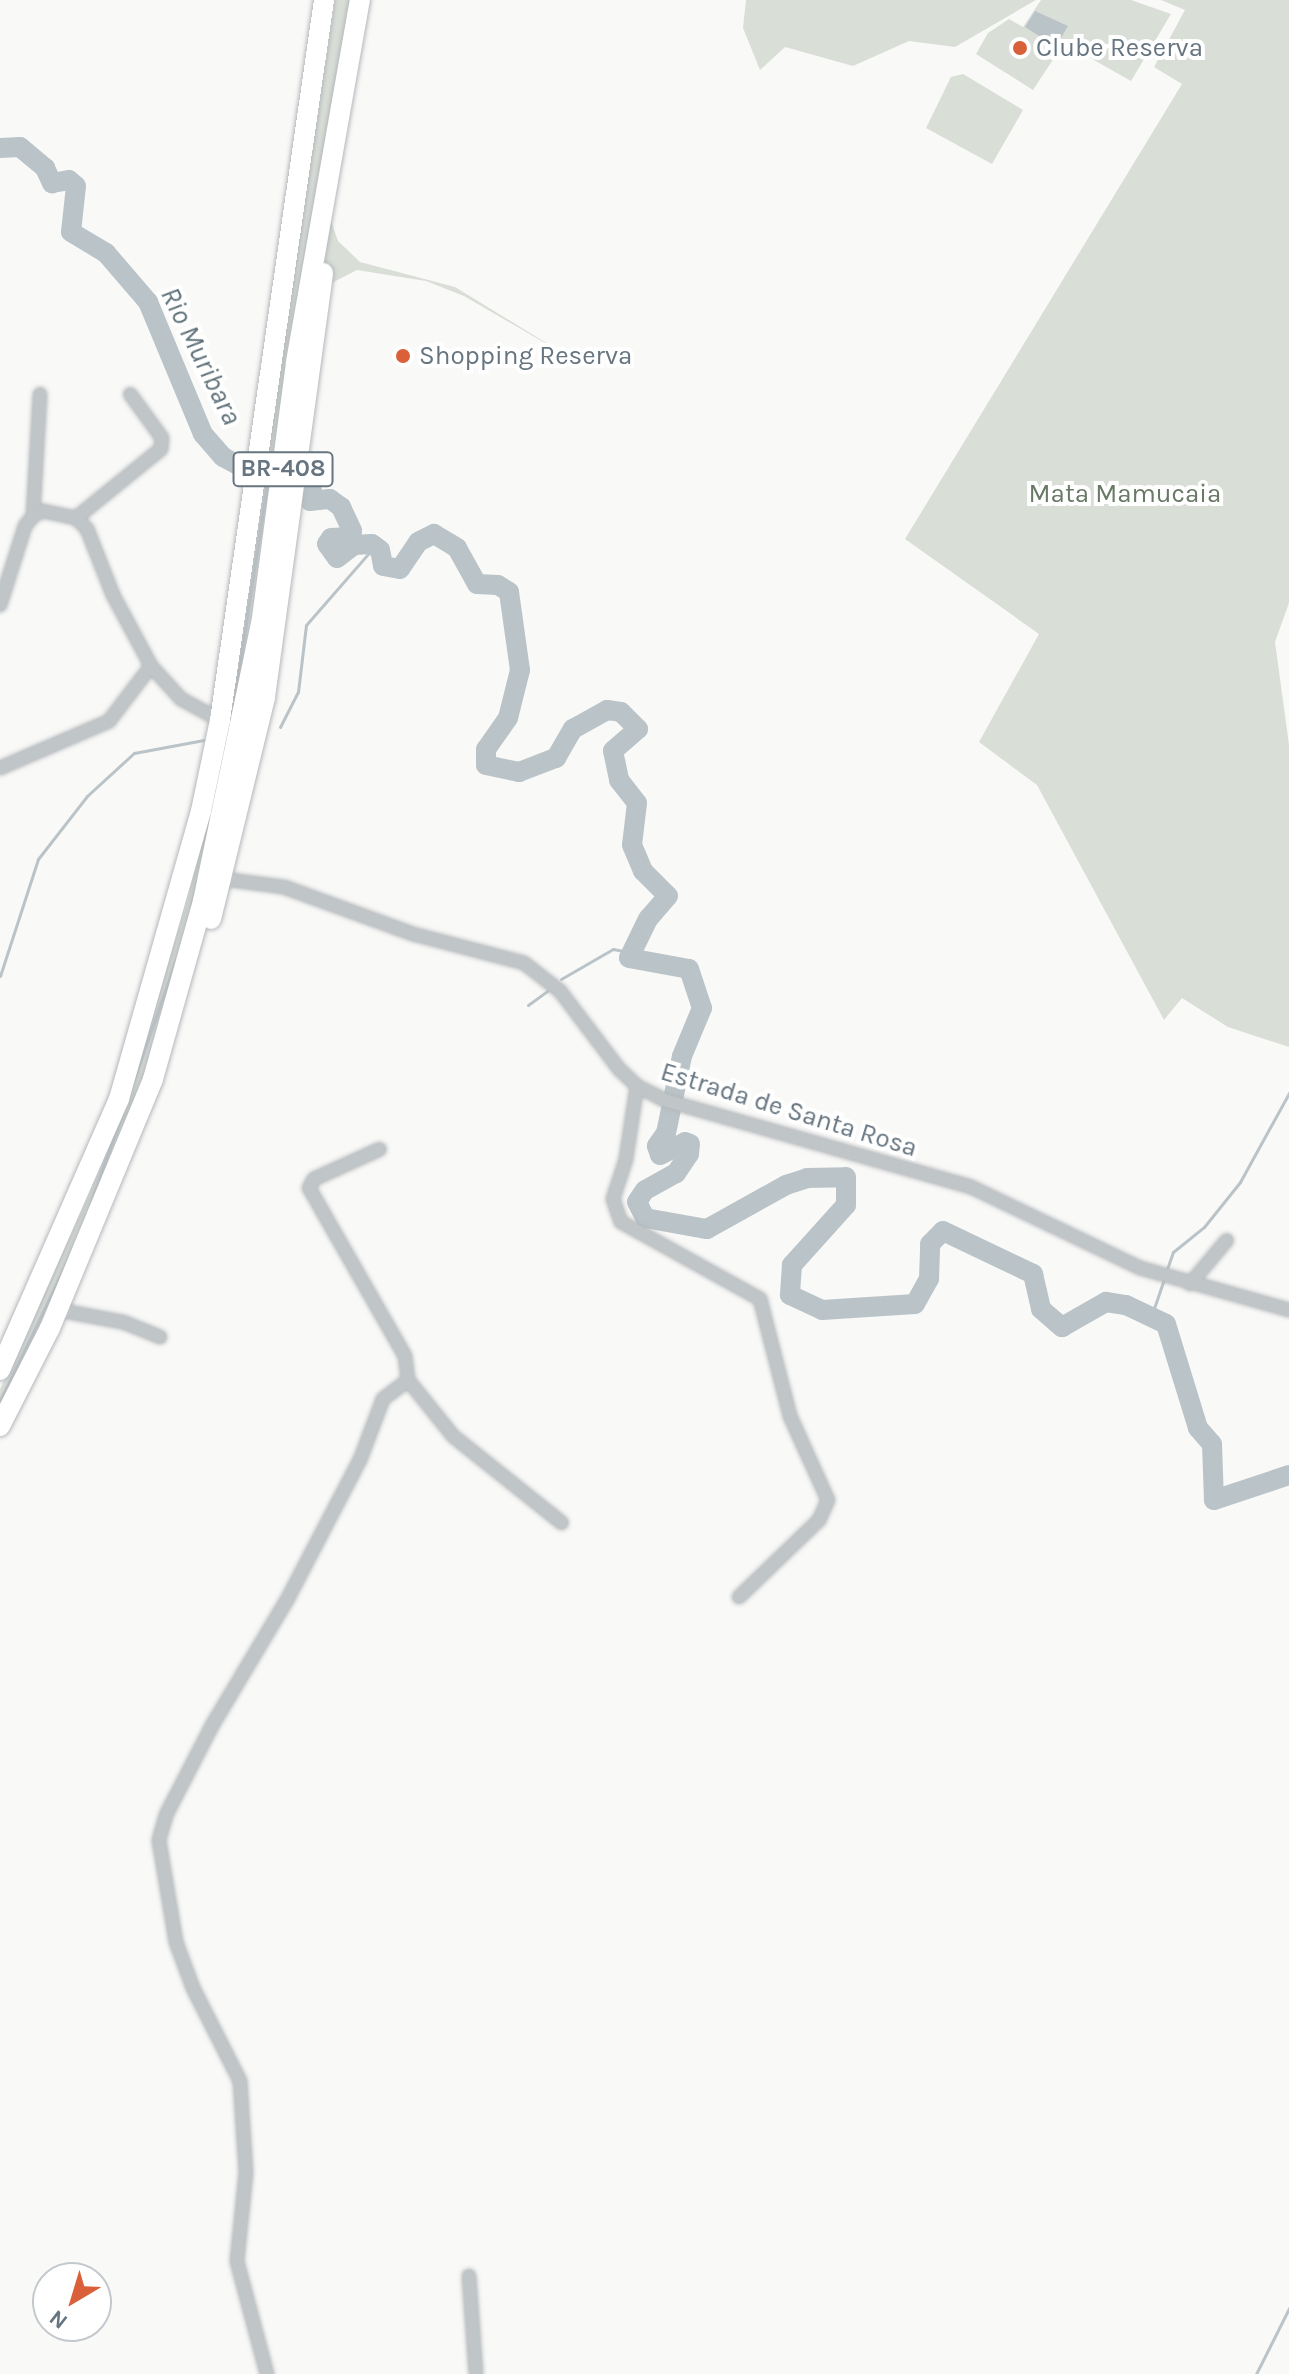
<!DOCTYPE html>
<style>
body{margin:0}
#map{position:relative;width:1289px;height:2374px;overflow:hidden;background:#f9f9f7;font-family:Karla,sans-serif}
div>[style]{position:absolute}
.green>*{inset:0;background:#d9ded7}
.water>*{inset:0;background:#bac4c8}
.stream>*{height:3px;margin:-1.5px;padding:0 1.5px;transform-origin:1.5px;border-radius:1.5px;background:#bac4c8}
.river>*{height:20px;margin:-10px;padding:0 10px;transform-origin:10px;border-radius:10px;background:#bac4c8}
.roads{filter:drop-shadow(0 0 2px #b4b8bb) drop-shadow(0 0 2px #b4b8bb)}
.minor>*{height:12px;margin:-6px;padding:0 6px;transform-origin:6px;border-radius:6px;background:#c0c5c8}
.trunk>*{height:20px;margin:-10px;padding:0 10px;transform-origin:10px;border-radius:10px;background:#fff}
.dots>*{width:22px;height:22px;translate:-50% -50%;box-sizing:border-box;border:4px solid #fff;border-radius:50%}
span{translate:-50% -50%;white-space:nowrap;text-align:center;line-height:1.15;-webkit-text-stroke:8px #fff;paint-order:stroke}
.shield-label span{padding:2px 6px;background:#fff;border:2px solid;border-radius:6px;-webkit-text-stroke-width:0}
.shield-label{font-size:24px;color:#667580;font-weight:700}
.poi-label{font-size:26px;color:#667580}
.left{translate:0 -50%;text-align:left}
.park-label{font-size:26px;color:#687965}
.street-label{font-size:26px;color:#667580}
.water-label{font-size:28px;color:#61737a;font-style:italic}
.north{position:absolute;left:32px;top:2262px;width:80px;height:80px;box-sizing:border-box;background:#fff;border:2px solid #c2c8cc;border-radius:50%;rotate:218deg;font-size:22px;font-weight:700;line-height:32px;text-align:center;color:#667580}
.north::after{content:'';display:block;margin:auto;width:28px;height:36px;background:#d96038;clip-path:polygon(50% 0,100% 100%,50% 72%,0 100%)}
</style>
<div id="map">
<div class="green">
<i style="clip-path:polygon(335px 0,352px 0,313px 218px,267px 539px,213px 841px,142px 1082px,56px 1300px,0 1412px,0 1389px,91px 1192px,123px 1108px,188px 900px,223px 746px)"></i>
<i style="clip-path:polygon(746px 0,1036px 0,955px 47px,909px 41px,853px 66px,785px 47px,760px 70px,743px 28px)"></i>
<i style="clip-path:polygon(1041px 0,1131px 0,1171px 14px,1131px 81px,1064px 43px,1033px 90px,976px 54px,988px 33px,1009px 19px,1023px 27px)"></i>
<i style="clip-path:polygon(1161px 0,1289px 0,1289px 603px,1275px 642px,1289px 745px,1289px 1047px,1228px 1027px,1182px 998px,1164px 1020px,1037px 785px,979px 742px,1039px 634px,905px 539px,1182px 84px,1154px 67px,1185px 10px)"></i>
<i style="clip-path:polygon(963px 74px,1023px 110px,992px 164px,926px 128px,951px 77px)"></i>
<i style="clip-path:polygon(330px 218px,338px 241px,360px 262px,455px 287px,571px 358px,464px 296px,426px 281px,357px 270px,322px 288px)"></i>
</div>
<div class="water">
<i style="clip-path:polygon(1035px 11px,1068px 26px,1061px 38px,1053px 33px,1047px 41px,1025px 27px)"></i>
</div>
<div class="stream">
<i style="left:233px;top:711px;width:237px;rotate:-81.5deg"></i>
<i style="left:280px;top:727px;width:39px;rotate:-63deg"></i>
<i style="left:298px;top:692px;width:67px;rotate:-83.2deg"></i>
<i style="left:306px;top:625px;width:105px;rotate:-48.9deg"></i>
<i style="left:191px;top:906px;width:25px;rotate:-76deg"></i>
<i style="left:0;top:976px;width:123px;rotate:-72deg"></i>
<i style="left:38px;top:859px;width:80px;rotate:-52.1deg"></i>
<i style="left:87px;top:796px;width:64px;rotate:-42.5deg"></i>
<i style="left:134px;top:753px;width:71px;rotate:-10.5deg"></i>
<i style="left:561px;top:979px;width:60px;rotate:-30deg"></i>
<i style="left:613px;top:949px;width:15px;rotate:11deg"></i>
<i style="left:528px;top:1005px;width:24px;rotate:-36deg"></i>
<i style="left:90px;top:1205px;width:260px;rotate:-70.7deg"></i>
<i style="left:1166px;top:1272px;width:21px;rotate:-71deg"></i>
<i style="left:1173px;top:1252px;width:40px;rotate:-39deg"></i>
<i style="left:1204px;top:1227px;width:58px;rotate:-51.3deg"></i>
<i style="left:1240px;top:1182px;width:102px;rotate:-61.2deg"></i>
<i style="left:1151px;top:1317px;width:40px;rotate:-71.1deg"></i>
<i style="left:0;top:1401px;width:160px;rotate:-64.4deg"></i>
<i style="left:1256px;top:2374px;width:74px;rotate:-63.4deg"></i>
</div>
<div class="river">
<i style="left:0;top:148px;width:20px;rotate:-3deg"></i>
<i style="left:20px;top:147px;width:33px;rotate:40deg"></i>
<i style="left:45px;top:168px;width:17px;rotate:65deg"></i>
<i style="left:52px;top:183px;width:17px;rotate:-10deg"></i>
<i style="left:69px;top:180px;width:9px;rotate:41deg"></i>
<i style="left:76px;top:186px;width:46px;rotate:96.2deg"></i>
<i style="left:71px;top:232px;width:41px;rotate:31deg"></i>
<i style="left:106px;top:253px;width:65px;rotate:49.4deg"></i>
<i style="left:148px;top:302px;width:143px;rotate:67.4deg"></i>
<i style="left:203px;top:434px;width:30px;rotate:49deg"></i>
<i style="left:223px;top:457px;width:27px;rotate:28deg"></i>
<i style="left:312px;top:491px;width:10px;rotate:101deg"></i>
<i style="left:310px;top:501px;width:20px;rotate:-6deg"></i>
<i style="left:330px;top:499px;width:14px;rotate:36deg"></i>
<i style="left:341px;top:507px;width:26px;rotate:65deg"></i>
<i style="left:352px;top:531px;width:6px;rotate:99deg"></i>
<i style="left:351px;top:537px;width:20px;rotate:177deg"></i>
<i style="left:331px;top:538px;width:7px;rotate:124deg"></i>
<i style="left:327px;top:544px;width:17px;rotate:54deg"></i>
<i style="left:337px;top:558px;width:21px;rotate:-37deg"></i>
<i style="left:354px;top:545px;width:18px;rotate:-3deg"></i>
<i style="left:372px;top:544px;width:10px;rotate:37deg"></i>
<i style="left:380px;top:550px;width:16px;rotate:79deg"></i>
<i style="left:383px;top:566px;width:17px;rotate:10deg"></i>
<i style="left:400px;top:569px;width:32px;rotate:-56deg"></i>
<i style="left:418px;top:542px;width:18px;rotate:-27deg"></i>
<i style="left:434px;top:534px;width:27px;rotate:31deg"></i>
<i style="left:457px;top:548px;width:41px;rotate:60.9deg"></i>
<i style="left:477px;top:584px;width:21px;rotate:3deg"></i>
<i style="left:498px;top:585px;width:13px;rotate:32deg"></i>
<i style="left:509px;top:592px;width:79px;rotate:82deg"></i>
<i style="left:520px;top:670px;width:49px;rotate:104deg"></i>
<i style="left:508px;top:718px;width:38px;rotate:125deg"></i>
<i style="left:486px;top:749px;width:16px;rotate:90deg"></i>
<i style="left:486px;top:765px;width:34px;rotate:12deg"></i>
<i style="left:519px;top:772px;width:40px;rotate:-21deg"></i>
<i style="left:556px;top:758px;width:34px;rotate:-60deg"></i>
<i style="left:573px;top:729px;width:39px;rotate:-29deg"></i>
<i style="left:607px;top:710px;width:14px;rotate:8deg"></i>
<i style="left:621px;top:712px;width:24px;rotate:45deg"></i>
<i style="left:638px;top:729px;width:33px;rotate:139deg"></i>
<i style="left:613px;top:751px;width:30px;rotate:78deg"></i>
<i style="left:619px;top:780px;width:29px;rotate:52deg"></i>
<i style="left:637px;top:803px;width:42px;rotate:96.8deg"></i>
<i style="left:632px;top:845px;width:28px;rotate:67deg"></i>
<i style="left:643px;top:871px;width:35px;rotate:45deg"></i>
<i style="left:668px;top:896px;width:30px;rotate:131deg"></i>
<i style="left:648px;top:919px;width:43px;rotate:116deg"></i>
<i style="left:629px;top:958px;width:61px;rotate:10.4deg"></i>
<i style="left:689px;top:969px;width:41px;rotate:71.6deg"></i>
<i style="left:702px;top:1008px;width:52px;rotate:112.6deg"></i>
<i style="left:682px;top:1056px;width:79px;rotate:101.7deg"></i>
<i style="left:666px;top:1133px;width:16px;rotate:125deg"></i>
<i style="left:657px;top:1146px;width:9px;rotate:72deg"></i>
<i style="left:660px;top:1155px;width:28px;rotate:-27deg"></i>
<i style="left:685px;top:1142px;width:5px;rotate:22deg"></i>
<i style="left:690px;top:1144px;width:10px;rotate:96deg"></i>
<i style="left:689px;top:1154px;width:23px;rotate:124deg"></i>
<i style="left:676px;top:1173px;width:35px;rotate:151deg"></i>
<i style="left:645px;top:1190px;width:14px;rotate:124deg"></i>
<i style="left:637px;top:1202px;width:18px;rotate:63deg"></i>
<i style="left:645px;top:1218px;width:63px;rotate:10.1deg"></i>
<i style="left:707px;top:1229px;width:90px;rotate:-29.1deg"></i>
<i style="left:786px;top:1185px;width:22px;rotate:-18deg"></i>
<i style="left:807px;top:1178px;width:39px;rotate:-1deg"></i>
<i style="left:846px;top:1177px;width:28px;rotate:90deg"></i>
<i style="left:846px;top:1205px;width:81px;rotate:132deg"></i>
<i style="left:792px;top:1265px;width:30px;rotate:94deg"></i>
<i style="left:790px;top:1295px;width:35px;rotate:25deg"></i>
<i style="left:822px;top:1310px;width:93px;rotate:-3.7deg"></i>
<i style="left:915px;top:1304px;width:29px;rotate:-61deg"></i>
<i style="left:929px;top:1279px;width:35px;rotate:-88deg"></i>
<i style="left:930px;top:1244px;width:18px;rotate:-45deg"></i>
<i style="left:943px;top:1231px;width:100px;rotate:25.5deg"></i>
<i style="left:1033px;top:1274px;width:36px;rotate:77deg"></i>
<i style="left:1041px;top:1309px;width:28px;rotate:41deg"></i>
<i style="left:1062px;top:1327px;width:51px;rotate:-29.6deg"></i>
<i style="left:1106px;top:1302px;width:20px;rotate:9deg"></i>
<i style="left:1126px;top:1305px;width:44px;rotate:25.4deg"></i>
<i style="left:1166px;top:1324px;width:109px;rotate:72.9deg"></i>
<i style="left:1198px;top:1428px;width:21px;rotate:49deg"></i>
<i style="left:1212px;top:1444px;width:56px;rotate:88deg"></i>
<i style="left:1214px;top:1500px;width:79px;rotate:-18.4deg"></i>
</div>
<div class="roads">
<div class="minor">
<i style="left:33px;top:516px;width:122px;rotate:-86.7deg"></i>
<i style="left:76px;top:518px;width:109px;rotate:-39.1deg"></i>
<i style="left:161px;top:449px;width:11px;rotate:-85deg"></i>
<i style="left:162px;top:438px;width:54px;rotate:-126deg"></i>
<i style="left:0;top:605px;width:83px;rotate:-72.4deg"></i>
<i style="left:25px;top:526px;width:13px;rotate:-51deg"></i>
<i style="left:33px;top:516px;width:11px;rotate:-27deg"></i>
<i style="left:43px;top:511px;width:34px;rotate:12deg"></i>
<i style="left:76px;top:518px;width:16px;rotate:45deg"></i>
<i style="left:87px;top:529px;width:71px;rotate:68.5deg"></i>
<i style="left:113px;top:595px;width:81px;rotate:61.8deg"></i>
<i style="left:151px;top:666px;width:45px;rotate:47.7deg"></i>
<i style="left:181px;top:699px;width:44px;rotate:28.3deg"></i>
<i style="left:0;top:768px;width:119px;rotate:-23.3deg"></i>
<i style="left:109px;top:721px;width:69px;rotate:-52.6deg"></i>
<i style="left:223px;top:879px;width:62px;rotate:7.5deg"></i>
<i style="left:284px;top:887px;width:137px;rotate:20deg"></i>
<i style="left:413px;top:934px;width:115px;rotate:14.6deg"></i>
<i style="left:524px;top:963px;width:46px;rotate:37.9deg"></i>
<i style="left:560px;top:991px;width:98px;rotate:52.9deg"></i>
<i style="left:619px;top:1069px;width:25px;rotate:43deg"></i>
<i style="left:637px;top:1086px;width:30px;rotate:27deg"></i>
<i style="left:664px;top:1100px;width:319px;rotate:15.8deg"></i>
<i style="left:971px;top:1187px;width:187px;rotate:25.6deg"></i>
<i style="left:1140px;top:1268px;width:155px;rotate:15.7deg"></i>
<i style="left:637px;top:1086px;width:74px;rotate:98.6deg"></i>
<i style="left:626px;top:1159px;width:42px;rotate:108deg"></i>
<i style="left:613px;top:1199px;width:24px;rotate:71deg"></i>
<i style="left:621px;top:1222px;width:159px;rotate:29deg"></i>
<i style="left:760px;top:1299px;width:121px;rotate:75.6deg"></i>
<i style="left:790px;top:1416px;width:92px;rotate:65.7deg"></i>
<i style="left:828px;top:1500px;width:22px;rotate:114deg"></i>
<i style="left:819px;top:1520px;width:111px;rotate:136.1deg"></i>
<i style="left:1190px;top:1284px;width:57px;rotate:-49.9deg"></i>
<i style="left:58px;top:1310px;width:66px;rotate:10.5deg"></i>
<i style="left:123px;top:1322px;width:40px;rotate:22deg"></i>
<i style="left:408px;top:1380px;width:72px;rotate:51.2deg"></i>
<i style="left:453px;top:1436px;width:139px;rotate:38.6deg"></i>
<i style="left:469px;top:2276px;width:98px;rotate:85.9deg"></i>
<i style="left:267px;top:2374px;width:117px;rotate:-104.9deg"></i>
<i style="left:237px;top:2261px;width:88px;rotate:-84.2deg"></i>
<i style="left:246px;top:2173px;width:92px;rotate:-93.7deg"></i>
<i style="left:240px;top:2081px;width:104px;rotate:-116.8deg"></i>
<i style="left:193px;top:1988px;width:49px;rotate:-110.3deg"></i>
<i style="left:176px;top:1942px;width:103px;rotate:-99.5deg"></i>
<i style="left:159px;top:1840px;width:26px;rotate:-74deg"></i>
<i style="left:166px;top:1815px;width:102px;rotate:-62.7deg"></i>
<i style="left:213px;top:1724px;width:144px;rotate:-59.2deg"></i>
<i style="left:287px;top:1600px;width:158px;rotate:-62.5deg"></i>
<i style="left:360px;top:1460px;width:65px;rotate:-69.3deg"></i>
<i style="left:383px;top:1399px;width:31px;rotate:-37deg"></i>
<i style="left:408px;top:1380px;width:24px;rotate:-97deg"></i>
<i style="left:405px;top:1356px;width:193px;rotate:-119.7deg"></i>
<i style="left:309px;top:1188px;width:10px;rotate:-61deg"></i>
<i style="left:314px;top:1179px;width:72px;rotate:-24.4deg"></i>
</div>
<div class="trunk">
<i style="left:211px;top:919px;width:228px;rotate:-76.3deg"></i>
<i style="left:265px;top:697px;width:428px;rotate:-82.2deg"></i>
<i style="left:0;top:1370px;width:296px;rotate:-66.3deg"></i>
<i style="left:119px;top:1099px;width:299px;rotate:-74.1deg"></i>
<i style="left:201px;top:811px;width:93px;rotate:-78.2deg"></i>
<i style="left:220px;top:720px;width:727px;rotate:-81.78deg"></i>
<i style="left:0;top:1426px;width:110px;rotate:-63deg"></i>
<i style="left:50px;top:1328px;width:269px;rotate:-67.5deg"></i>
<i style="left:153px;top:1079px;width:185px;rotate:-74.3deg"></i>
<i style="left:203px;top:901px;width:289px;rotate:-78.2deg"></i>
<i style="left:262px;top:618px;width:258px;rotate:-82.4deg"></i>
<i style="left:296px;top:362px;width:368px;rotate:-80deg"></i>
</div>
</div>
<div class="dots">
<i style="left:1020px;top:48px;background:#d96038"></i>
<i style="left:403px;top:356px;background:#d96038"></i>
</div>
<div class="shield-label">
<span style="left:283px;top:469px">BR-408</span>
</div>
<div class="poi-label">
<span class="left" style="left:1036px;top:48px">Clube Reserva</span>
<span class="left" style="left:419px;top:356px">Shopping Reserva</span>
</div>
<div class="park-label">
<span style="left:1125px;top:494px">Mata Mamucaia</span>
</div>
<div class="street-label">
<span style="left:789px;top:1110px;rotate:17deg">Estrada de Santa Rosa</span>
</div>
<div class="water-label">
<span style="left:201px;top:356px;rotate:64deg">Rio Muribara</span>
</div>
<div class="north">N</div>
</div>
